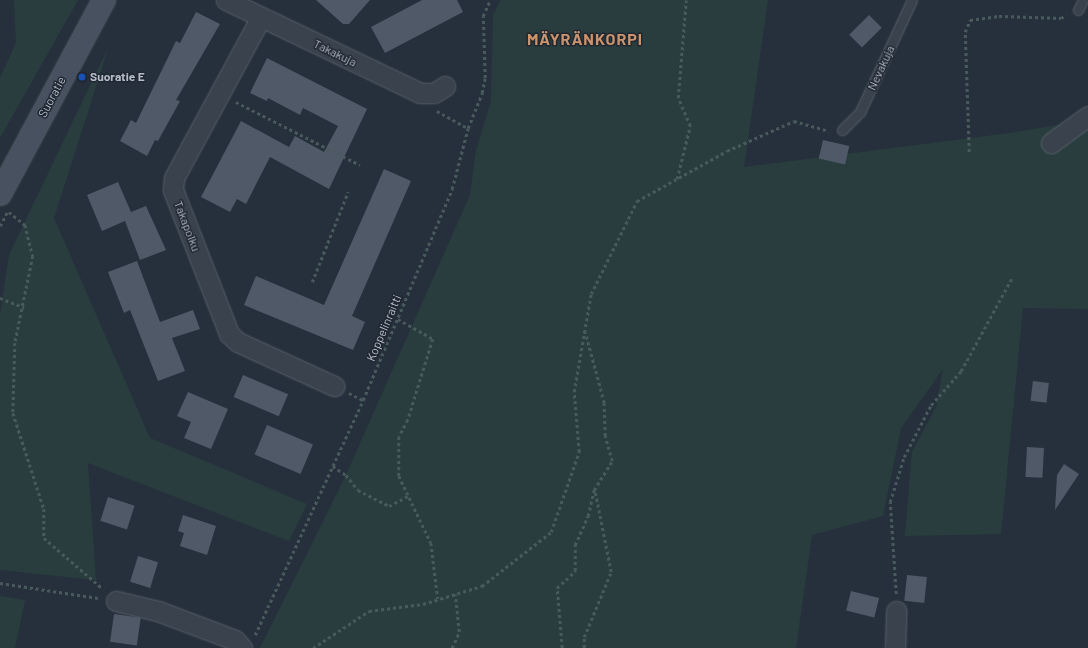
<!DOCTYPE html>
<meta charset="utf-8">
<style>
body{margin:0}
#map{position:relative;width:1088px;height:648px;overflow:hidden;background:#26303c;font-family:Barlow,sans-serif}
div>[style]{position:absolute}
.green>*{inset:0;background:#293d3e}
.building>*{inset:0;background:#4f5967;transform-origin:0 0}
.path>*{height:2.5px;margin-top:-1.25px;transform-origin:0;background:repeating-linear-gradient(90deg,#485a5c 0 3px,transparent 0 6px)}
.roads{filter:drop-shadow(0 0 1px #58606b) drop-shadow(0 0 1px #58606b)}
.lane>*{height:9px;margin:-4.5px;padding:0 4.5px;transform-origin:4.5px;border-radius:4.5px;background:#3a424d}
.street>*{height:19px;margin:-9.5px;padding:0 9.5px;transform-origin:9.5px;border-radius:9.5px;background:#3a424d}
.secondary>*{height:22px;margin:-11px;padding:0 11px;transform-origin:11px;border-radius:11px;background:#48515f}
.dots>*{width:11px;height:11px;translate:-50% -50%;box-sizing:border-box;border:2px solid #1f2732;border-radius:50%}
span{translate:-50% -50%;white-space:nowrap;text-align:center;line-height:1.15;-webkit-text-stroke:3px #1f2732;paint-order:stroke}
.street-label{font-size:12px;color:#b6bdc8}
.poi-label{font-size:12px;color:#b6bdc8;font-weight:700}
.left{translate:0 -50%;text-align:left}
.district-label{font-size:16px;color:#cd946c;font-weight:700;letter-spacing:1px}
</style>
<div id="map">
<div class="green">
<i style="clip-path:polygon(14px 0,78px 0,0 138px,0 78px,16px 43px)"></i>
<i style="clip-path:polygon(501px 0,768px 0,744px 167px,1010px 133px,1088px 120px,1088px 309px,1023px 308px,1001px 534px,905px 536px,912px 452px,936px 407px,943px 369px,901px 428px,883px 516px,812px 535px,796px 648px,260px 648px,346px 475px,470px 195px,476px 151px,491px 101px,493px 15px)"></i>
<i style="clip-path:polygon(109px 46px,54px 218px,150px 438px,307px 504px,289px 541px,88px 463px,96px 580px,0 570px,0 315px,9px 255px)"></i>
<i style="clip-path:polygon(0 596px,25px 600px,15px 648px,0 648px)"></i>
</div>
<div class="building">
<i style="clip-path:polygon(316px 0,370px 0,349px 24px,343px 24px)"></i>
<i style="clip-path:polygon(422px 0,457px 0,463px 12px,385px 53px,371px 27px)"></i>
<i style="clip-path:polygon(196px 12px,220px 24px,176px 100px,180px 101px,158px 141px,155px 140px,147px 156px,120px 141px,131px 120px,136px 123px,176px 41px,180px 43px)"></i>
<i style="left:869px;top:15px;width:18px;height:28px;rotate:45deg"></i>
<i style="clip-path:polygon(267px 58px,367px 109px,329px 189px,270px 157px,246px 204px,237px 199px,230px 212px,201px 197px,241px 121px,289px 147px,295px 136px,324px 152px,338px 126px,303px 108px,300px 115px,268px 98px,267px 101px,250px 93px)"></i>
<i style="left:823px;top:140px;width:27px;height:19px;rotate:13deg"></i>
<i style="clip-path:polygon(384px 169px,411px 181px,352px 316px,365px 322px,353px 350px,244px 305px,256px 276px,324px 305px)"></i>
<i style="clip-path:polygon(118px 182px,131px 212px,146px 206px,166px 250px,140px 260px,125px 221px,102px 231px,87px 195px)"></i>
<i style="clip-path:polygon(137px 261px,160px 322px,193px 310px,200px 329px,172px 338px,185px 371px,158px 381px,130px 310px,124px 313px,108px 272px)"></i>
<i style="left:243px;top:375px;width:49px;height:24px;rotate:23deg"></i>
<i style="left:1033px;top:381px;width:16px;height:20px;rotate:7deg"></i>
<i style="clip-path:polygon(188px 392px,228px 409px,211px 449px,184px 438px,191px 422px,177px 416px)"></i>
<i style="left:267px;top:425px;width:50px;height:32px;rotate:23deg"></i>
<i style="left:1027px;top:447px;width:17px;height:30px;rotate:3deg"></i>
<i style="clip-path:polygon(1064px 464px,1079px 474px,1055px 510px,1057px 475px)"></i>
<i style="left:108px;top:497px;width:28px;height:25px;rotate:18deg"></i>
<i style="clip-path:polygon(183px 515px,216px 526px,207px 555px,180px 546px,184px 533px,178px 531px)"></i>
<i style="left:138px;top:556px;width:21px;height:27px;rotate:17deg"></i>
<i style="left:907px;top:575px;width:20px;height:26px;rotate:6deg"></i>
<i style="left:851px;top:591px;width:29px;height:20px;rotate:14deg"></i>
<i style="left:114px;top:614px;width:27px;height:28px;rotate:8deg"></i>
</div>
<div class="path">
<i style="left:236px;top:102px;width:139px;rotate:26.9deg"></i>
<i style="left:437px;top:111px;width:35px;rotate:29deg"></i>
<i style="left:969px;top:152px;width:120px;rotate:-91.9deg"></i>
<i style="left:965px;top:32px;width:13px;rotate:-67deg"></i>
<i style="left:970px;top:20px;width:29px;rotate:-8deg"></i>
<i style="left:999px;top:16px;width:62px;rotate:1.8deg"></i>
<i style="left:1061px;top:18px;width:6px;rotate:-31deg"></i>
<i style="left:677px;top:179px;width:55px;rotate:-76.2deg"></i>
<i style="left:690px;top:126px;width:30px;rotate:-113deg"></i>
<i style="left:678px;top:98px;width:98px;rotate:-85.3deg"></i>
<i style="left:9px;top:212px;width:21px;rotate:39deg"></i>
<i style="left:25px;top:225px;width:32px;rotate:76deg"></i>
<i style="left:33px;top:256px;width:89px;rotate:101.7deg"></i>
<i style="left:15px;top:343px;width:70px;rotate:91.6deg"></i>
<i style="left:13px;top:413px;width:101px;rotate:72.1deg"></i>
<i style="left:44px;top:509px;width:29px;rotate:90deg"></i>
<i style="left:44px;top:538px;width:78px;rotate:40.8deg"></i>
<i style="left:0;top:226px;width:16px;rotate:-63deg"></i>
<i style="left:312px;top:282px;width:97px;rotate:-68.2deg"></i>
<i style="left:0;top:298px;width:26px;rotate:21deg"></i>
<i style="left:398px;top:319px;width:40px;rotate:29.7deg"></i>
<i style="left:433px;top:339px;width:85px;rotate:107.2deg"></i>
<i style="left:408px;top:420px;width:19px;rotate:118deg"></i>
<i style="left:399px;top:437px;width:39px;rotate:90deg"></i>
<i style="left:399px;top:476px;width:74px;rotate:64.5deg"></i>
<i style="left:431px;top:543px;width:56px;rotate:82.9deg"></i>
<i style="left:349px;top:393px;width:16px;rotate:27deg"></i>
<i style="left:333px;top:466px;width:16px;rotate:35deg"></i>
<i style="left:346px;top:475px;width:19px;rotate:51deg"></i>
<i style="left:358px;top:490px;width:35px;rotate:27deg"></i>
<i style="left:389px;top:506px;width:21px;rotate:-28deg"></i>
<i style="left:0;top:583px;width:99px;rotate:8.7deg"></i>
<i style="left:896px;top:594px;width:92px;rotate:-93.7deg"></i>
<i style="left:890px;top:502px;width:47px;rotate:-72.7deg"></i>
<i style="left:904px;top:457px;width:59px;rotate:-62.6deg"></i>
<i style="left:931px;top:405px;width:45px;rotate:-48.6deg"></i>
<i style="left:961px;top:371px;width:108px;rotate:-61.3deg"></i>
<i style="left:255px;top:635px;width:259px;rotate:-65.3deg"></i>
<i style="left:363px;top:400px;width:229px;rotate:-67.1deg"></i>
<i style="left:452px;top:189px;width:63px;rotate:-75.3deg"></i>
<i style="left:468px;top:128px;width:38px;rotate:-68deg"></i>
<i style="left:482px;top:93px;width:15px;rotate:-79deg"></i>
<i style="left:485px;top:78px;width:62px;rotate:-91.8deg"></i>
<i style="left:483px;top:16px;width:17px;rotate:-66deg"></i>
<i style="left:313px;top:648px;width:67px;rotate:-33.5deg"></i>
<i style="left:369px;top:611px;width:54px;rotate:-7.4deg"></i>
<i style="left:423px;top:604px;width:62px;rotate:-17deg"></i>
<i style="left:482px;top:586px;width:88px;rotate:-38deg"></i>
<i style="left:551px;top:532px;width:85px;rotate:-70.7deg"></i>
<i style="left:579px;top:452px;width:60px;rotate:-94.8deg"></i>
<i style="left:574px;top:392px;width:99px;rotate:-80.2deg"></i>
<i style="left:591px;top:294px;width:104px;rotate:-63.7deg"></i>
<i style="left:637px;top:201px;width:103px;rotate:-29.1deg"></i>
<i style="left:727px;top:151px;width:73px;rotate:-24.1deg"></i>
<i style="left:794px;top:121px;width:36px;rotate:16deg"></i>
<i style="left:452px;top:648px;width:17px;rotate:-66deg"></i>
<i style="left:459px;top:632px;width:38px;rotate:-96deg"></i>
<i style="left:562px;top:648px;width:60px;rotate:-94.8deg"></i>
<i style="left:557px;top:588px;width:25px;rotate:-43deg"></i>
<i style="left:575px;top:571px;width:26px;rotate:-90deg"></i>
<i style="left:575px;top:545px;width:32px;rotate:-66deg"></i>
<i style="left:588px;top:516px;width:27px;rotate:-77deg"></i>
<i style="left:594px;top:490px;width:34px;rotate:-58deg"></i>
<i style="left:612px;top:461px;width:26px;rotate:-106deg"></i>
<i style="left:605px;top:436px;width:33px;rotate:-92deg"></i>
<i style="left:604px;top:403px;width:73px;rotate:-105deg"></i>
<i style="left:584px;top:648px;width:11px;rotate:-90deg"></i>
<i style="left:584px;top:637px;width:70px;rotate:-67.4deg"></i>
<i style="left:611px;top:572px;width:82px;rotate:-101.3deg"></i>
</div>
<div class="roads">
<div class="lane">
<i style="left:1078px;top:10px;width:11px;rotate:-63deg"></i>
<i style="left:842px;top:130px;width:25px;rotate:-45deg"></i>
<i style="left:860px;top:112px;width:123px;rotate:-65.1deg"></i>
</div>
<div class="street">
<i style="left:226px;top:0;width:215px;rotate:25.6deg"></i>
<i style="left:420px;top:93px;width:14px"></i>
<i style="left:434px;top:93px;width:13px;rotate:-32deg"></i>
<i style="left:261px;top:17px;width:183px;rotate:118.4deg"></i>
<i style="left:174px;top:178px;width:12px;rotate:95deg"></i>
<i style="left:173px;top:190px;width:155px;rotate:68.7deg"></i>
<i style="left:229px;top:334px;width:12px;rotate:42deg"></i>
<i style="left:238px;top:342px;width:106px;rotate:24.6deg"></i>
<i style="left:1051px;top:143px;width:46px;rotate:-36.1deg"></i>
<i style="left:116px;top:601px;width:43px;rotate:13.4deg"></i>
<i style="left:158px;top:611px;width:82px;rotate:20.6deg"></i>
<i style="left:235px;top:640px;width:11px;rotate:49deg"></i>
<i style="left:895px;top:648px;width:37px;rotate:-88deg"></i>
</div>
<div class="secondary">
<i style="left:0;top:194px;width:220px;rotate:-61.8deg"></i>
</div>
</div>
<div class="dots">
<i style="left:82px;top:77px;background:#1a4fb4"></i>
</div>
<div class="street-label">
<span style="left:335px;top:53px;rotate:26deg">Takakuja</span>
<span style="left:881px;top:68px;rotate:-65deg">Nevakuja</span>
<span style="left:52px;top:97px;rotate:-62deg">Suoratie</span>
<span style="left:187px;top:226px;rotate:69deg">Takapolku</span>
<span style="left:384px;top:328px;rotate:-67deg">Koppelinraitti</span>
</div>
<div class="poi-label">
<span class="left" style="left:90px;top:77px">Suoratie E</span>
</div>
<div class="district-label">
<span style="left:585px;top:39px">MÄYRÄNKORPI</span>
</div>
</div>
